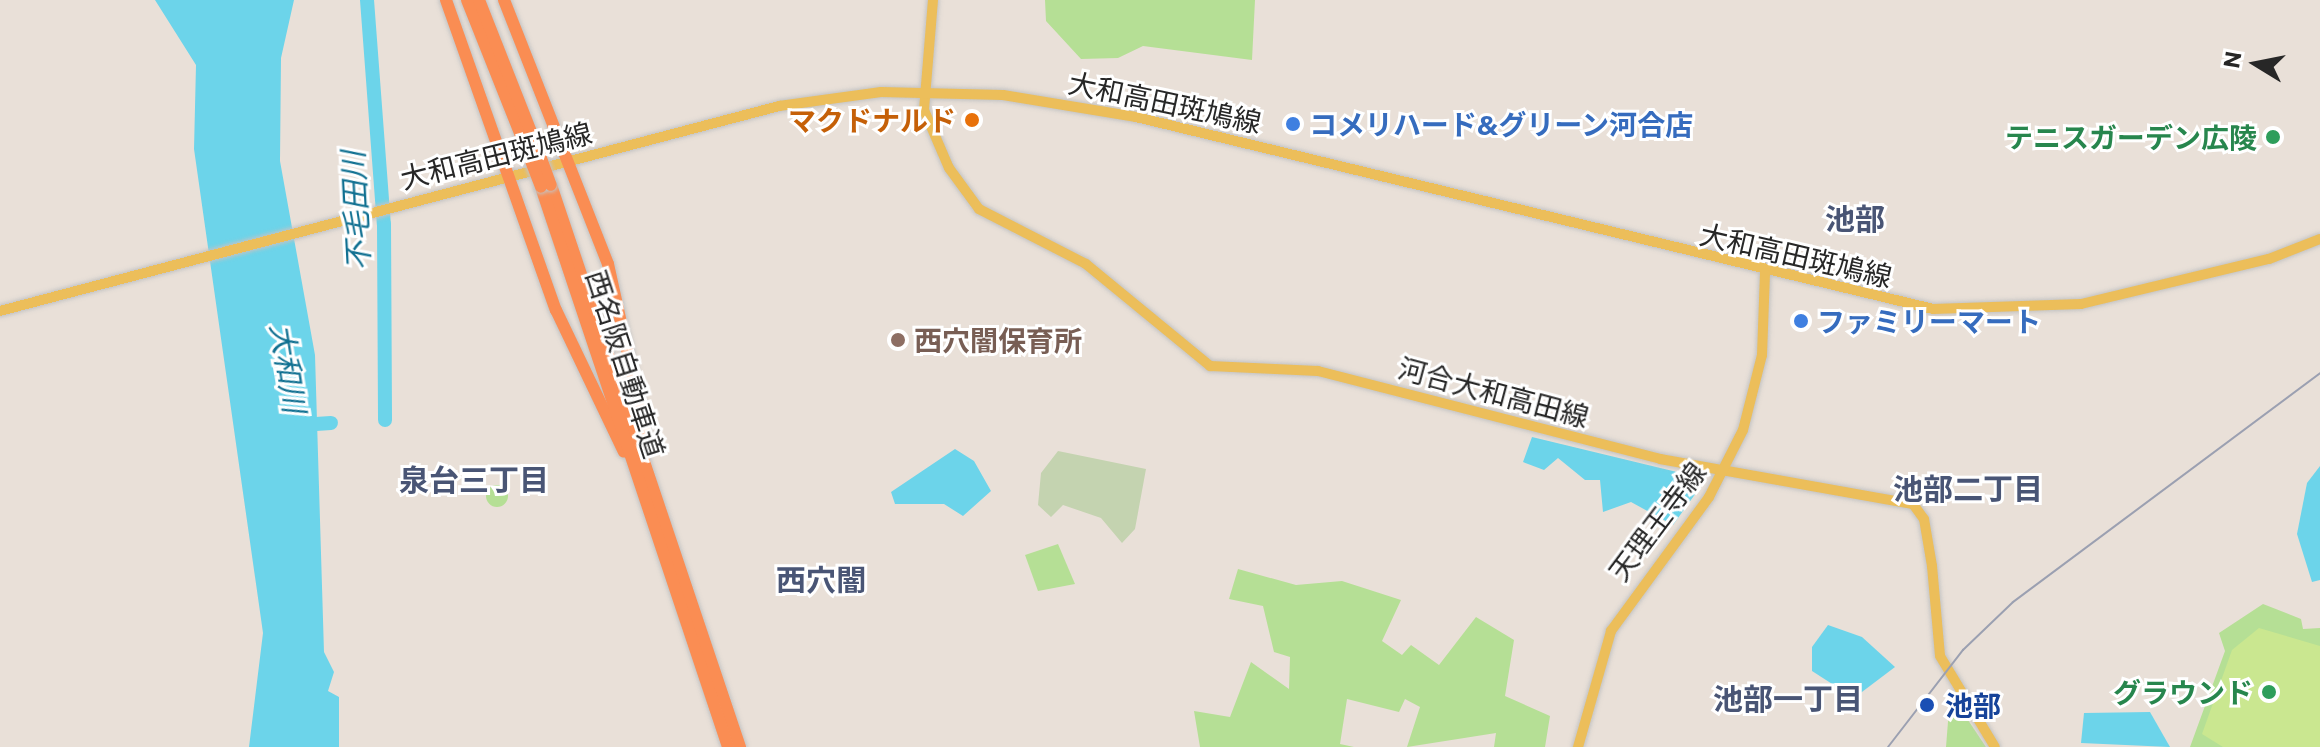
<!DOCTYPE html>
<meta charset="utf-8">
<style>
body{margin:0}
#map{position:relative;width:2320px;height:747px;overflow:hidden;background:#e9e0d8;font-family:Commissioner,"Noto Sans JP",sans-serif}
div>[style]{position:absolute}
.green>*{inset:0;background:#b5df95}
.round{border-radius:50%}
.cemetery>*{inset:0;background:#c4d3b0}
.pitch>*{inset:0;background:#cae790}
.water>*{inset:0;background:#6cd4ea}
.river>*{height:14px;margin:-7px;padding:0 7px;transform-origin:7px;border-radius:7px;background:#6cd4ea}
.roads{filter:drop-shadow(0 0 2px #c3c3c3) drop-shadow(0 0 2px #c3c3c3)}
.major>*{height:10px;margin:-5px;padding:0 5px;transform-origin:5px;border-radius:5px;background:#ecbe5a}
.highway>*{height:12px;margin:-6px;padding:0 6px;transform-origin:6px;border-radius:6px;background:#fa8d53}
.rail>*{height:2px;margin:-1px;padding:0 1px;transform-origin:1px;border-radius:1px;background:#9ba0b1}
.bridges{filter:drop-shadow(0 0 2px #c3c3c3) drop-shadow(0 0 2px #c3c3c3)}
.highway-bridge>*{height:12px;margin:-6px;padding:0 6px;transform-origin:6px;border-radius:6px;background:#fa8d53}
.dots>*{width:22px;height:22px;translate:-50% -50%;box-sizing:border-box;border:4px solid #fff;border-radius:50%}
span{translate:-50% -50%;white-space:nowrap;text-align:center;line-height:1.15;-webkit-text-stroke:6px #fff;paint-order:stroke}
.street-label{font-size:28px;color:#272727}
.food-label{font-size:28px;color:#c56008;font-weight:700}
.right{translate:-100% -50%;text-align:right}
.shop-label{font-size:28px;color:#366cbe;font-weight:700}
.left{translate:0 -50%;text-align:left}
.leisure-label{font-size:28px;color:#27864d;font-weight:700}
.education-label{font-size:28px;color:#785e54;font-weight:700}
.transit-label{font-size:28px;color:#164399;font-weight:700}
.water-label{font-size:30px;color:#107091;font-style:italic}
.neighbourhood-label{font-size:30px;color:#495575;font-weight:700}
.north{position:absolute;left:2216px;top:24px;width:80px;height:80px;-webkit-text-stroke:6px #fff;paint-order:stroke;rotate:280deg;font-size:22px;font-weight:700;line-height:32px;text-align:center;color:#272727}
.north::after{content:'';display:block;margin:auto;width:28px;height:36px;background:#272727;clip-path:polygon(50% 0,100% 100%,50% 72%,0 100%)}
</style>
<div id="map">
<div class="green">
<i style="clip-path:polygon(1045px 0,1255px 0,1252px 60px,1143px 46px,1118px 58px,1081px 59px,1046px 21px)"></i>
<i class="round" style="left:486px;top:485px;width:22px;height:22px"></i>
<i style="clip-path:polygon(1058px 544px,1075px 584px,1038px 591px,1025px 555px)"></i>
<i style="clip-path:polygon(1238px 569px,1296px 585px,1342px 581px,1401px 600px,1382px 641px,1402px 655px,1411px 645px,1439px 665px,1476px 617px,1514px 640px,1505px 696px,1550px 716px,1545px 747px,1494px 747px,1496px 733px,1407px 747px,1420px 707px,1405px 699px,1399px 712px,1347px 699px,1340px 744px,1354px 747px,1200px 747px,1194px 711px,1230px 717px,1251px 662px,1289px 689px,1290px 657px,1274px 652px,1263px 606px,1229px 599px)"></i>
<i style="clip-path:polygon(2263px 604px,2301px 619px,2303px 629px,2320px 628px,2320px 747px,2190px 747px,2225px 651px,2219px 633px)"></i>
<i style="clip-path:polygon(1949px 709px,1966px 717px,1986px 747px,1946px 747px)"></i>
</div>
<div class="cemetery">
<i style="clip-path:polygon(1058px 451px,1146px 469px,1135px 529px,1122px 543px,1101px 518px,1063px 505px,1051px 517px,1038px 505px,1041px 473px)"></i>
</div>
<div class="pitch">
<i style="clip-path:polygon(2259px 628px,2320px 646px,2320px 747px,2223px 747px,2202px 734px,2232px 650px)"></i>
</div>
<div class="water">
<i style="clip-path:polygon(155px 0,294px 0,281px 58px,280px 161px,315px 355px,324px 652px,334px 672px,328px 691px,339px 697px,339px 747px,249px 747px,263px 633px,194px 149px,196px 65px)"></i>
<i style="clip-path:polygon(1532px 437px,1706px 479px,1673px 525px,1631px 502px,1603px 512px,1600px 480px,1585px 480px,1558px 458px,1544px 470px,1523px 462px)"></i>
<i style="clip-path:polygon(955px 449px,974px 461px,991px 491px,963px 516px,944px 504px,895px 504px,891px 492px)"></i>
<i style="clip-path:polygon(2320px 466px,2320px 580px,2312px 582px,2297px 534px,2307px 483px)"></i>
<i style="clip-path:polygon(1828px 625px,1862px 637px,1895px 667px,1854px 698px,1812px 671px,1812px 647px)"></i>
<i style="clip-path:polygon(2150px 712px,2170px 747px,2081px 743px,2084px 713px)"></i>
</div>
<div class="river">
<i style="left:367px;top:0;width:225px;rotate:85.7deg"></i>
<i style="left:384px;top:224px;width:196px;rotate:89.7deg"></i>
<i style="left:301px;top:425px;width:30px;rotate:-4deg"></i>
</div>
<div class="roads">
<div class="major">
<i style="left:933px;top:0;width:110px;rotate:94.7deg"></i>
<i style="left:924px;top:110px;width:63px;rotate:66.7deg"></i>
<i style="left:949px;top:168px;width:51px;rotate:53.8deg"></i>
<i style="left:979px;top:209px;width:120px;rotate:27.2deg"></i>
<i style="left:1086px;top:264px;width:161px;rotate:39.4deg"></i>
<i style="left:1210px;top:366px;width:108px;rotate:2.7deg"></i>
<i style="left:1318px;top:371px;width:353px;rotate:14.4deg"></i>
<i style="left:1660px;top:459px;width:257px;rotate:10.1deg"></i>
<i style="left:1913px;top:504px;width:19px;rotate:54deg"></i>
<i style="left:1924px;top:519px;width:48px;rotate:80.3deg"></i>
<i style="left:1932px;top:566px;width:90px;rotate:84.9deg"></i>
<i style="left:1940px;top:656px;width:106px;rotate:58.9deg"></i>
<i style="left:0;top:311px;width:806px;rotate:-14.74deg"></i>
<i style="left:779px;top:106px;width:103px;rotate:-7.8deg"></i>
<i style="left:881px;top:92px;width:122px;rotate:1.4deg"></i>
<i style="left:1003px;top:95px;width:135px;rotate:9.4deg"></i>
<i style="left:1136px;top:117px;width:820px;rotate:13.54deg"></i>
<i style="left:1933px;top:309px;width:148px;rotate:-1.9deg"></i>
<i style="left:2081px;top:304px;width:193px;rotate:-13.5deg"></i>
<i style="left:2269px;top:259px;width:55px;rotate:-21.4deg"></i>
<i style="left:1578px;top:747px;width:121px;rotate:-74.1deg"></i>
<i style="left:1611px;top:631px;width:166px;rotate:-53.8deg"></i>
<i style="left:1709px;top:497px;width:75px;rotate:-63.1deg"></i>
<i style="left:1743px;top:430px;width:77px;rotate:-75.8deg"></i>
<i style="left:1762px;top:355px;width:82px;rotate:-87.9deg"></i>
</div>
<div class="highway">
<i style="left:446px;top:0;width:329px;rotate:70.5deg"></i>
<i style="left:556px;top:310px;width:157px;rotate:64.4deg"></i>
<i style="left:467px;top:0;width:165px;rotate:68.3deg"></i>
<i style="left:479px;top:0;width:161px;rotate:68.5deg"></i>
<i style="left:504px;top:0;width:284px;rotate:68.5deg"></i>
<i style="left:608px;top:264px;width:185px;rotate:77.5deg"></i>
<i style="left:551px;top:185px;width:593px;rotate:71.41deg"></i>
<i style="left:541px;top:187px;width:590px;rotate:71.53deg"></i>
</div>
</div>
<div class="rail">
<i style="left:1888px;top:747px;width:123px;rotate:-52.3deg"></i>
<i style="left:1963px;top:650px;width:69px;rotate:-43.8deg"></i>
<i style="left:2013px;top:602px;width:383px;rotate:-36.7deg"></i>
</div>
<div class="bridges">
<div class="highway-bridge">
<i style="left:538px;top:150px;width:37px;rotate:70deg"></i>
<i style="left:528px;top:153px;width:36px;rotate:69deg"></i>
</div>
</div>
<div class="dots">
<i style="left:972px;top:120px;background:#e8710a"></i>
<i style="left:1293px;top:124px;background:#3f7fe0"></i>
<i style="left:2273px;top:137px;background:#2e9e5b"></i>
<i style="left:1801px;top:321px;background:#3f7fe0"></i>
<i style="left:898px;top:340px;background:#8d6e63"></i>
<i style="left:2269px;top:692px;background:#2e9e5b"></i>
<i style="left:1927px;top:705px;background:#1a4fb4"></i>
</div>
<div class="street-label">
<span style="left:1165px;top:102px;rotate:12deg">大和高田斑鳩線</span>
<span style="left:496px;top:155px;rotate:-14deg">大和高田斑鳩線</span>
<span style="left:1796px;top:255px;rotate:13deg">大和高田斑鳩線</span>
<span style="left:626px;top:364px;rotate:72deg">西名阪自動車道</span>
<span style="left:1494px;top:392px;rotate:15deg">河合大和高田線</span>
<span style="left:1657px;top:521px;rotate:-53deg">天理王寺線</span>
</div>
<div class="food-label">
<span class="right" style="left:956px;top:120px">マクドナルド</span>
</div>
<div class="shop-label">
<span class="left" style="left:1309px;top:124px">コメリハード&amp;グリーン河合店</span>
<span class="left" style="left:1817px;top:321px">ファミリーマート</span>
</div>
<div class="leisure-label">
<span class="right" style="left:2257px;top:137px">テニスガーデン広陵</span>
<span class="right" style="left:2253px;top:692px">グラウンド</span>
</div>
<div class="education-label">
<span class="left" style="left:914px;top:340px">西穴闇保育所</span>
</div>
<div class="transit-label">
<span class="left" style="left:1945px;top:705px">池部</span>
</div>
<div class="water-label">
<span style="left:355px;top:211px;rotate:-93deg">不毛田川</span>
<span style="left:289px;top:368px;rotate:81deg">大和川</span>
</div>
<div class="neighbourhood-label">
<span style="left:1855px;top:218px">池部</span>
<span style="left:474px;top:479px">泉台三丁目</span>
<span style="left:1968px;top:488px">池部二丁目</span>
<span style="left:821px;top:579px">西穴闇</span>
<span style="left:1788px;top:698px">池部一丁目</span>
</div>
<div class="north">N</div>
</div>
